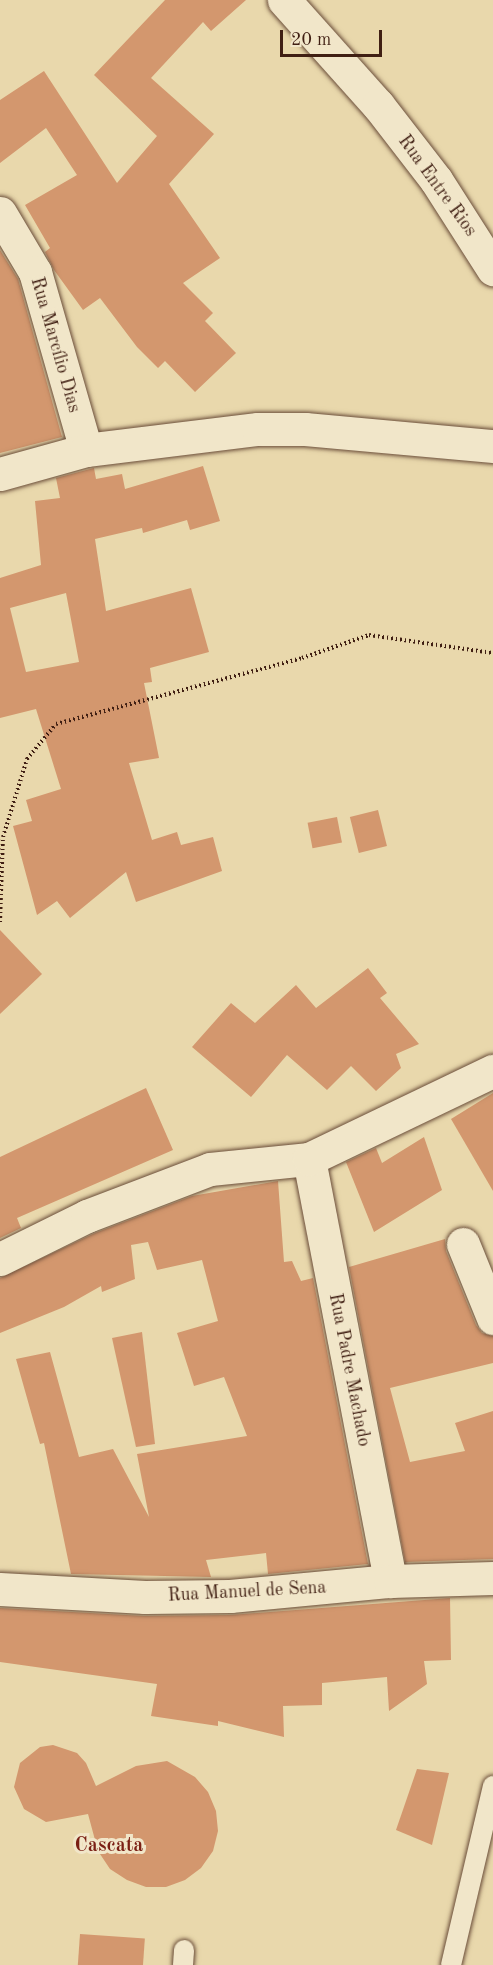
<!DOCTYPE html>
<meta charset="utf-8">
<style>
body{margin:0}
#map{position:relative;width:493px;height:1965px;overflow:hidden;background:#e9d8ac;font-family:"Old Standard TT",serif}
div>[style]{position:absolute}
.building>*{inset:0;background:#d3976e;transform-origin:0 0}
.path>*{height:4px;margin-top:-2px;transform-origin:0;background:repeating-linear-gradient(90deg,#401f13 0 1.5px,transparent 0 4.5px)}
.roads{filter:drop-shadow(0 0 2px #6a4d39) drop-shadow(0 0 2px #6a4d39)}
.lane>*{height:20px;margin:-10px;padding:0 10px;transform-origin:10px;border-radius:10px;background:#f1e6c9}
.street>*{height:33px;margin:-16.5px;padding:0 16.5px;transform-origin:16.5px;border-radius:16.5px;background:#f1e6c9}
span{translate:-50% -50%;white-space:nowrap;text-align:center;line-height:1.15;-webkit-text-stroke:6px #f1e6c9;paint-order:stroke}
.street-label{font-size:18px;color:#401f13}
.neighbourhood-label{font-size:20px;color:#7a1f14;font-weight:700}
.scale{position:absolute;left:280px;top:30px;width:102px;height:27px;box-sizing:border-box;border:3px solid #401f13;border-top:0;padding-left:8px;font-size:18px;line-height:21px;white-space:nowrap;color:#401f13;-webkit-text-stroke:4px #f1e6c9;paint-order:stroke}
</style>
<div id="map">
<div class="building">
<i style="clip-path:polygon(165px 0,246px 0,211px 31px,203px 22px,151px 78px,214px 134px,169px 184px,220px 258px,183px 283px,213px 313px,205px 321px,236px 353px,195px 392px,165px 361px,158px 368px,137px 347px,100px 298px,83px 310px,54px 270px,45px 252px,50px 248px,25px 205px,77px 175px,46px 128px,0 163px,0 100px,44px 71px,117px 183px,157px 136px,94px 75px)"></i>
<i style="clip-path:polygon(0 250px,18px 279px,62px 437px,0 453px)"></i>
<i style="clip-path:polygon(evenodd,203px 466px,220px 521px,190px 530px,187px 520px,143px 533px,142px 528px,95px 539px,106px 611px,191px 588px,209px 652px,150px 668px,152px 682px,144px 683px,159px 758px,129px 763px,152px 840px,177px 832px,181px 845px,213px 837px,222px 871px,136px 902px,126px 872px,70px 918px,57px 901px,37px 915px,13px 826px,32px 821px,26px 800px,61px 789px,36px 709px,0 718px,0 578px,41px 565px,35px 501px,60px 498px,56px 478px,94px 468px,96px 479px,122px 474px,125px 489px,203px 466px,66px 593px,79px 662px,26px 672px,10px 608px,66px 593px)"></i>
<i style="left:378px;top:810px;width:37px;height:29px;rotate:76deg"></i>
<i style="left:337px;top:817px;width:26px;height:30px;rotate:79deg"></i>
<i style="clip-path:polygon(0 930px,42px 974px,0 1014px)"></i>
<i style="clip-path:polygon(368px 968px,387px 993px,380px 998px,419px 1044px,396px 1054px,401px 1068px,376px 1091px,351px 1066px,327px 1090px,287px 1055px,251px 1097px,192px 1047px,231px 1003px,255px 1023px,296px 985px,316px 1008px)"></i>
<i style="clip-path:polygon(146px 1088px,173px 1150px,17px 1218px,21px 1228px,0 1238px,0 1157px)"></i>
<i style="clip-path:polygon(493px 1093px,493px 1191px,451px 1119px)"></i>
<i style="clip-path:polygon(424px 1137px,442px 1190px,374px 1232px,346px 1162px,376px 1148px,382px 1163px)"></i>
<i style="clip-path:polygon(278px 1181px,284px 1262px,292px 1261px,301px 1281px,313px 1278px,368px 1564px,268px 1574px,266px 1553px,206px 1560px,211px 1577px,71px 1574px,44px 1443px,40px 1444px,16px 1359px,50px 1352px,79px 1457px,113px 1449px,149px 1517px,137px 1454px,247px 1436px,224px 1377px,194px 1386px,177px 1333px,218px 1321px,202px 1260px,157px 1270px,148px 1242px,131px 1245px,135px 1279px,102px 1292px,101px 1286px,64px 1307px,0 1333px,0 1278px,95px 1233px,192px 1196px)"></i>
<i style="clip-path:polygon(445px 1239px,446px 1251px,476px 1325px,482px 1333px,493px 1336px,493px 1363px,390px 1388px,410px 1462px,465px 1451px,455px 1423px,493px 1411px,493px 1559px,405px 1562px,349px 1267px)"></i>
<i style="clip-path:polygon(142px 1332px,155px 1444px,136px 1447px,112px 1338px)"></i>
<i style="clip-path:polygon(450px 1598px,451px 1660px,424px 1661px,427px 1684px,389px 1711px,387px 1677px,322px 1683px,322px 1705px,283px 1706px,284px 1737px,218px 1721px,218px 1726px,151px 1716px,157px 1684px,0 1662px,0 1608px,144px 1616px,230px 1615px)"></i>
<i style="clip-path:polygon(53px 1745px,77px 1753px,86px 1763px,96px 1786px,136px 1766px,167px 1761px,195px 1777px,208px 1792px,216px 1811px,218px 1831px,213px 1851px,201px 1868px,185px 1880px,166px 1887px,146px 1887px,127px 1880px,110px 1869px,98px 1851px,88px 1814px,46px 1822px,24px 1809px,14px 1787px,20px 1763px,40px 1747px)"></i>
<i style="clip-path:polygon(417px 1769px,449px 1773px,432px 1845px,396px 1830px)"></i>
<i style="left:80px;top:1934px;width:65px;height:31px;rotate:4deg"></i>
</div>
<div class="path">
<i style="left:0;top:922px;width:85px;rotate:-88deg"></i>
<i style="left:3px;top:837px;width:82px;rotate:-72.9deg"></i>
<i style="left:27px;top:759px;width:45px;rotate:-50.4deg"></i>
<i style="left:56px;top:724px;width:255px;rotate:-15deg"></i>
<i style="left:302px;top:658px;width:71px;rotate:-18.9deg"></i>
<i style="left:369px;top:635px;width:125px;rotate:8.3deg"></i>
</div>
<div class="roads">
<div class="lane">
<i style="left:183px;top:1965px;width:15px;rotate:-86deg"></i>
<i style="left:451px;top:1965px;width:184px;rotate:-76.8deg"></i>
</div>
<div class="street">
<i style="left:284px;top:0;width:141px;rotate:48.2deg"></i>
<i style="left:378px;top:105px;width:95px;rotate:52.3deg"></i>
<i style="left:436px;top:180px;width:106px;rotate:57.4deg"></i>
<i style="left:0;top:213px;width:69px;rotate:59.3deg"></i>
<i style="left:35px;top:272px;width:185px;rotate:74deg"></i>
<i style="left:0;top:474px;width:89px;rotate:-15.6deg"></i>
<i style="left:86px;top:450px;width:173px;rotate:-7deg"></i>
<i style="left:258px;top:429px;width:47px"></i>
<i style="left:305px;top:429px;width:189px;rotate:5.2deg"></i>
<i style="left:309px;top:1159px;width:430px;rotate:79.1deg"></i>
<i style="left:463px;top:1244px;width:80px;rotate:67.9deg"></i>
<i style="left:0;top:1259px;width:97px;rotate:-26.3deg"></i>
<i style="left:87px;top:1216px;width:132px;rotate:-20.9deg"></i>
<i style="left:210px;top:1169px;width:100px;rotate:-5.8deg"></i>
<i style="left:309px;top:1159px;width:204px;rotate:-25.6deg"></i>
<i style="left:0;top:1589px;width:145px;rotate:3.2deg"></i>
<i style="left:145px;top:1597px;width:85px;rotate:-0.7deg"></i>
<i style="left:230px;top:1596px;width:161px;rotate:-5.4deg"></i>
<i style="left:390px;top:1581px;width:103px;rotate:-1.7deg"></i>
</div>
</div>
<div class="street-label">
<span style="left:437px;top:186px;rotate:54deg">Rua Entre Rios</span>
<span style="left:55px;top:345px;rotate:74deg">Rua Marcílio Dias</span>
<span style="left:349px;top:1370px;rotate:79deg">Rua Padre Machado</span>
<span style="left:247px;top:1592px;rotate:-3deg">Rua Manuel de Sena</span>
</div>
<div class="neighbourhood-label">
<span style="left:109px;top:1846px">Cascata</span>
</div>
<div class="scale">20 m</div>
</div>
